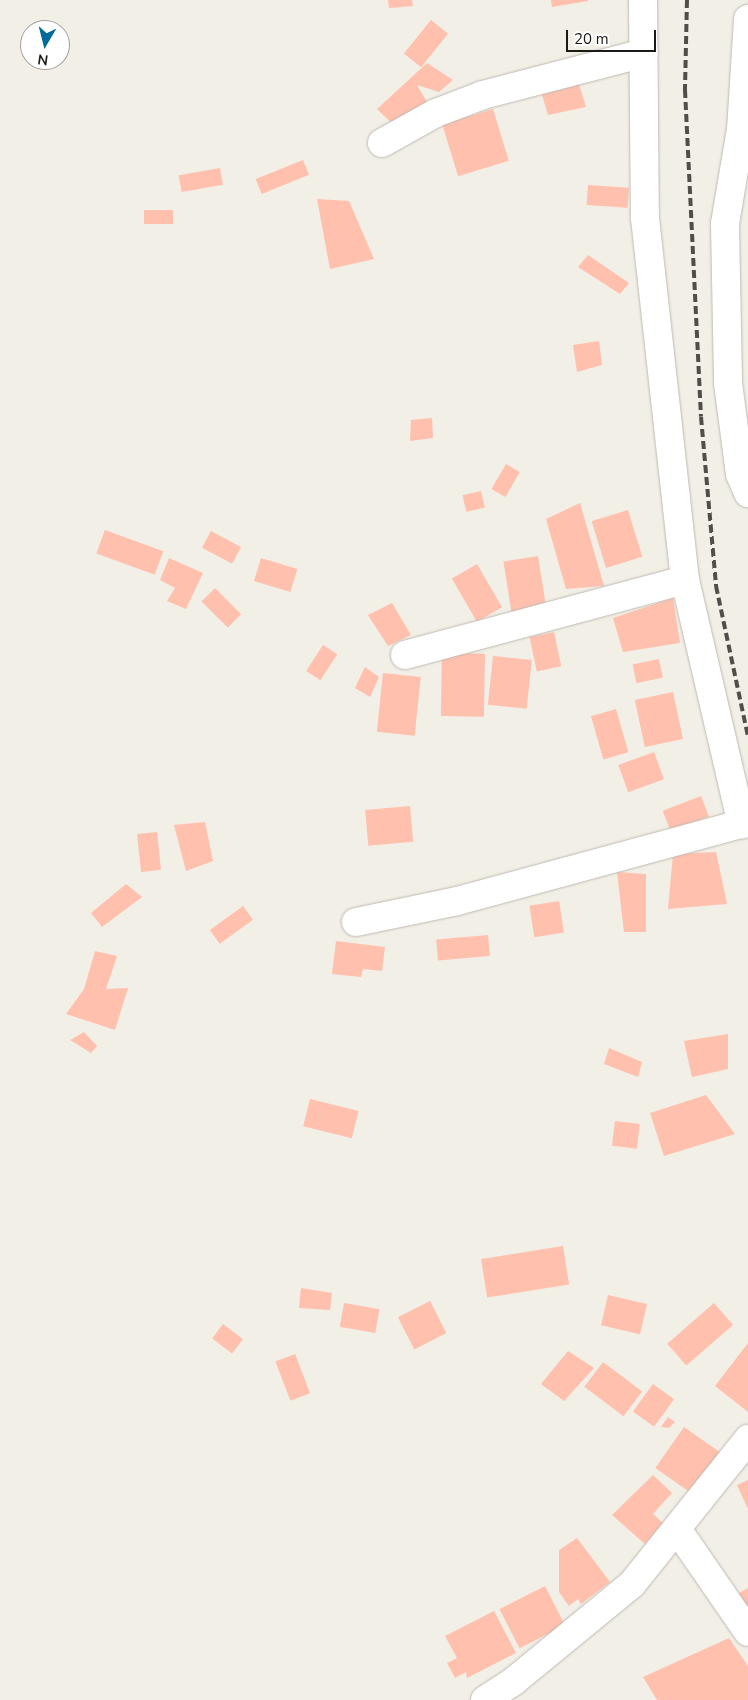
<!DOCTYPE html>
<style>
body{margin:0}
#map{position:relative;width:748px;height:1700px;overflow:hidden;background:#f2efe6;font-family:"Nunito Sans",sans-serif}
div>[style]{position:absolute}
.building>*{inset:0;background:#ffc0ae;transform-origin:0 0}
.roads{filter:drop-shadow(0 0 1px #bdbab2) drop-shadow(0 0 1px #bdbab2)}
.street>*{height:28px;margin:-14px;padding:0 14px;transform-origin:14px;border-radius:14px;background:#fff}
.rail>*{height:4px;margin-top:-2px;transform-origin:0;background:repeating-linear-gradient(90deg,#504e4a 0 8px,transparent 0 12px)}
span{translate:-50% -50%;white-space:nowrap;text-align:center;line-height:1.15;-webkit-text-stroke:4px #fff;paint-order:stroke}
.north{position:absolute;left:20px;top:20px;width:50px;height:50px;box-sizing:border-box;background:#fff;border:1px solid #a4a3a2;border-radius:50%;rotate:188deg;font-size:14px;font-weight:700;line-height:20px;text-align:center;color:#1b1a17}
.north::after{content:'';display:block;margin:auto;width:18px;height:22px;background:#006b98;clip-path:polygon(50% 0,100% 100%,50% 72%,0 100%)}
.scale{position:absolute;left:566px;top:30px;width:90px;height:22px;box-sizing:border-box;border:2px solid #1b1a17;border-top:0;padding-left:6px;font-size:15px;line-height:18px;white-space:nowrap;color:#1b1a17;-webkit-text-stroke:4px #fff;paint-order:stroke}
</style>
<div id="map">
<div class="building">
<i style="clip-path:polygon(388px 0,412px 0,413px 6px,389px 8px)"></i>
<i style="clip-path:polygon(551px 0,588px 0,588px 1px,552px 7px)"></i>
<i style="left:431px;top:20px;width:22px;height:43px;rotate:39deg"></i>
<i style="clip-path:polygon(427px 63px,453px 80px,439px 92px,417px 85px,427px 102px,399px 130px,377px 109px)"></i>
<i style="clip-path:polygon(578px 81px,586px 107px,548px 115px,540px 88px)"></i>
<i style="left:493px;top:109px;width:54px;height:53px;rotate:73deg"></i>
<i style="left:303px;top:160px;width:16px;height:51px;rotate:68deg"></i>
<i style="left:220px;top:168px;width:17px;height:42px;rotate:80deg"></i>
<i style="left:588px;top:185px;width:41px;height:20px;rotate:4deg"></i>
<i style="clip-path:polygon(317px 199px,349px 201px,374px 259px,330px 269px)"></i>
<i style="left:144px;top:210px;width:29px;height:14px"></i>
<i style="clip-path:polygon(588px 255px,629px 283px,620px 294px,578px 267px)"></i>
<i style="clip-path:polygon(599px 341px,602px 365px,577px 372px,573px 345px)"></i>
<i style="clip-path:polygon(432px 418px,433px 438px,410px 441px,411px 420px)"></i>
<i style="left:506px;top:464px;width:16px;height:29px;rotate:30deg"></i>
<i style="left:481px;top:491px;width:17px;height:19px;rotate:77deg"></i>
<i style="clip-path:polygon(580px 503px,604px 586px,566px 589px,546px 519px)"></i>
<i style="left:628px;top:510px;width:49px;height:38px;rotate:73deg"></i>
<i style="left:105px;top:530px;width:62px;height:25px;rotate:20deg"></i>
<i style="left:211px;top:531px;width:34px;height:19px;rotate:28deg"></i>
<i style="left:538px;top:556px;width:53px;height:35px;rotate:81deg"></i>
<i style="clip-path:polygon(169px 558px,203px 573px,186px 609px,167px 601px,175px 588px,160px 580px)"></i>
<i style="left:261px;top:558px;width:38px;height:24px;rotate:17deg"></i>
<i style="left:477px;top:564px;width:50px;height:29px;rotate:60deg"></i>
<i style="left:215px;top:588px;width:37px;height:19px;rotate:45deg"></i>
<i style="clip-path:polygon(673px 598px,680px 643px,623px 652px,613px 618px)"></i>
<i style="clip-path:polygon(392px 603px,411px 635px,388px 646px,368px 615px)"></i>
<i style="left:554px;top:632px;width:35px;height:25px;rotate:78deg"></i>
<i style="left:323px;top:645px;width:17px;height:31px;rotate:33deg"></i>
<i style="left:442px;top:653px;width:43px;height:63px;rotate:1deg"></i>
<i style="left:493px;top:656px;width:39px;height:49px;rotate:6deg"></i>
<i style="left:659px;top:659px;width:19px;height:27px;rotate:78deg"></i>
<i style="clip-path:polygon(365px 667px,379px 677px,370px 697px,355px 688px)"></i>
<i style="left:383px;top:673px;width:38px;height:59px;rotate:6deg"></i>
<i style="left:673px;top:692px;width:48px;height:39px;rotate:78deg"></i>
<i style="left:616px;top:709px;width:45px;height:26px;rotate:74deg"></i>
<i style="left:654px;top:752px;width:29px;height:38px;rotate:70deg"></i>
<i style="left:701px;top:796px;width:22px;height:41px;rotate:69deg"></i>
<i style="left:410px;top:806px;width:36px;height:45px;rotate:85deg"></i>
<i style="clip-path:polygon(205px 822px,213px 861px,186px 871px,174px 825px)"></i>
<i style="left:157px;top:832px;width:38px;height:20px;rotate:84deg"></i>
<i style="clip-path:polygon(716px 852px,727px 904px,668px 909px,673px 854px)"></i>
<i style="clip-path:polygon(617px 872px,646px 874px,646px 932px,624px 932px)"></i>
<i style="clip-path:polygon(126px 884px,142px 897px,102px 927px,91px 913px)"></i>
<i style="left:559px;top:901px;width:32px;height:30px;rotate:81deg"></i>
<i style="left:243px;top:906px;width:17px;height:41px;rotate:54deg"></i>
<i style="left:488px;top:935px;width:21px;height:52px;rotate:85deg"></i>
<i style="clip-path:polygon(336px 941px,385px 947px,382px 971px,363px 969px,361px 977px,332px 974px)"></i>
<i style="clip-path:polygon(95px 951px,117px 956px,106px 989px,128px 988px,115px 1030px,66px 1014px,84px 989px)"></i>
<i style="clip-path:polygon(84px 1032px,97px 1046px,91px 1053px,70px 1040px)"></i>
<i style="clip-path:polygon(728px 1034px,728px 1069px,692px 1077px,684px 1041px)"></i>
<i style="clip-path:polygon(609px 1048px,642px 1062px,638px 1077px,604px 1064px)"></i>
<i style="clip-path:polygon(706px 1095px,735px 1134px,664px 1156px,650px 1113px)"></i>
<i style="left:310px;top:1099px;width:50px;height:28px;rotate:14deg"></i>
<i style="left:615px;top:1121px;width:25px;height:25px;rotate:7deg"></i>
<i style="left:563px;top:1246px;width:39px;height:83px;rotate:81deg"></i>
<i style="clip-path:polygon(301px 1288px,332px 1293px,330px 1310px,299px 1308px)"></i>
<i style="left:608px;top:1295px;width:40px;height:31px;rotate:13deg"></i>
<i style="left:430px;top:1301px;width:36px;height:36px;rotate:63deg"></i>
<i style="left:344px;top:1303px;width:36px;height:24px;rotate:10deg"></i>
<i style="left:714px;top:1303px;width:29px;height:62px;rotate:49deg"></i>
<i style="left:223px;top:1324px;width:25px;height:18px;rotate:37deg"></i>
<i style="clip-path:polygon(748px 1343px,748px 1412px,715px 1386px)"></i>
<i style="clip-path:polygon(568px 1351px,594px 1368px,564px 1401px,541px 1384px)"></i>
<i style="left:295px;top:1354px;width:42px;height:21px;rotate:69deg"></i>
<i style="left:603px;top:1362px;width:49px;height:31px;rotate:37deg"></i>
<i style="left:653px;top:1384px;width:26px;height:34px;rotate:36deg"></i>
<i style="clip-path:polygon(668px 1417px,675px 1422px,669px 1428px,661px 1427px)"></i>
<i style="left:684px;top:1427px;width:47px;height:50px;rotate:35deg"></i>
<i style="clip-path:polygon(653px 1475px,672px 1493px,653px 1514px,663px 1523px,645px 1544px,612px 1515px)"></i>
<i style="clip-path:polygon(748px 1480px,748px 1509px,737px 1485px)"></i>
<i style="clip-path:polygon(577px 1538px,610px 1582px,581px 1604px,578px 1599px,569px 1606px,559px 1592px,559px 1550px)"></i>
<i style="left:545px;top:1586px;width:44px;height:51px;rotate:63deg"></i>
<i style="clip-path:polygon(748px 1588px,748px 1619px,734px 1596px)"></i>
<i style="clip-path:polygon(494px 1611px,516px 1653px,467px 1678px,466px 1672px,455px 1678px,447px 1663px,457px 1658px,445px 1636px)"></i>
<i style="clip-path:polygon(729px 1638px,748px 1666px,748px 1700px,657px 1700px,643px 1677px)"></i>
</div>
<div class="roads">
<div class="street">
<i style="left:643px;top:0;width:218px;rotate:89.5deg"></i>
<i style="left:645px;top:218px;width:364px;rotate:83.7deg"></i>
<i style="left:685px;top:580px;width:251px;rotate:76.9deg"></i>
<i style="left:748px;top:19px;width:110px;rotate:93.6deg"></i>
<i style="left:741px;top:129px;width:96px;rotate:99.6deg"></i>
<i style="left:725px;top:224px;width:159px;rotate:88.9deg"></i>
<i style="left:728px;top:383px;width:92px;rotate:82.5deg"></i>
<i style="left:740px;top:474px;width:21px;rotate:67deg"></i>
<i style="left:382px;top:143px;width:62px;rotate:-29.1deg"></i>
<i style="left:436px;top:113px;width:50px;rotate:-21deg"></i>
<i style="left:483px;top:95px;width:166px;rotate:-14.6deg"></i>
<i style="left:405px;top:655px;width:290px;rotate:-15deg"></i>
<i style="left:356px;top:922px;width:103px;rotate:-11.7deg"></i>
<i style="left:457px;top:901px;width:302px;rotate:-15.2deg"></i>
<i style="left:677px;top:1529px;width:125px;rotate:55.4deg"></i>
<i style="left:485px;top:1700px;width:35px;rotate:-33deg"></i>
<i style="left:514px;top:1681px;width:153px;rotate:-39.4deg"></i>
<i style="left:632px;top:1584px;width:186px;rotate:-51.3deg"></i>
</div>
</div>
<div class="rail">
<i style="left:687px;top:0;width:90px;rotate:91.3deg"></i>
<i style="left:685px;top:90px;width:327px;rotate:87.2deg"></i>
<i style="left:701px;top:417px;width:170px;rotate:84.9deg"></i>
<i style="left:716px;top:586px;width:153px;rotate:78deg"></i>
</div>
<div class="north">N</div>
<div class="scale">20 m</div>
</div>
